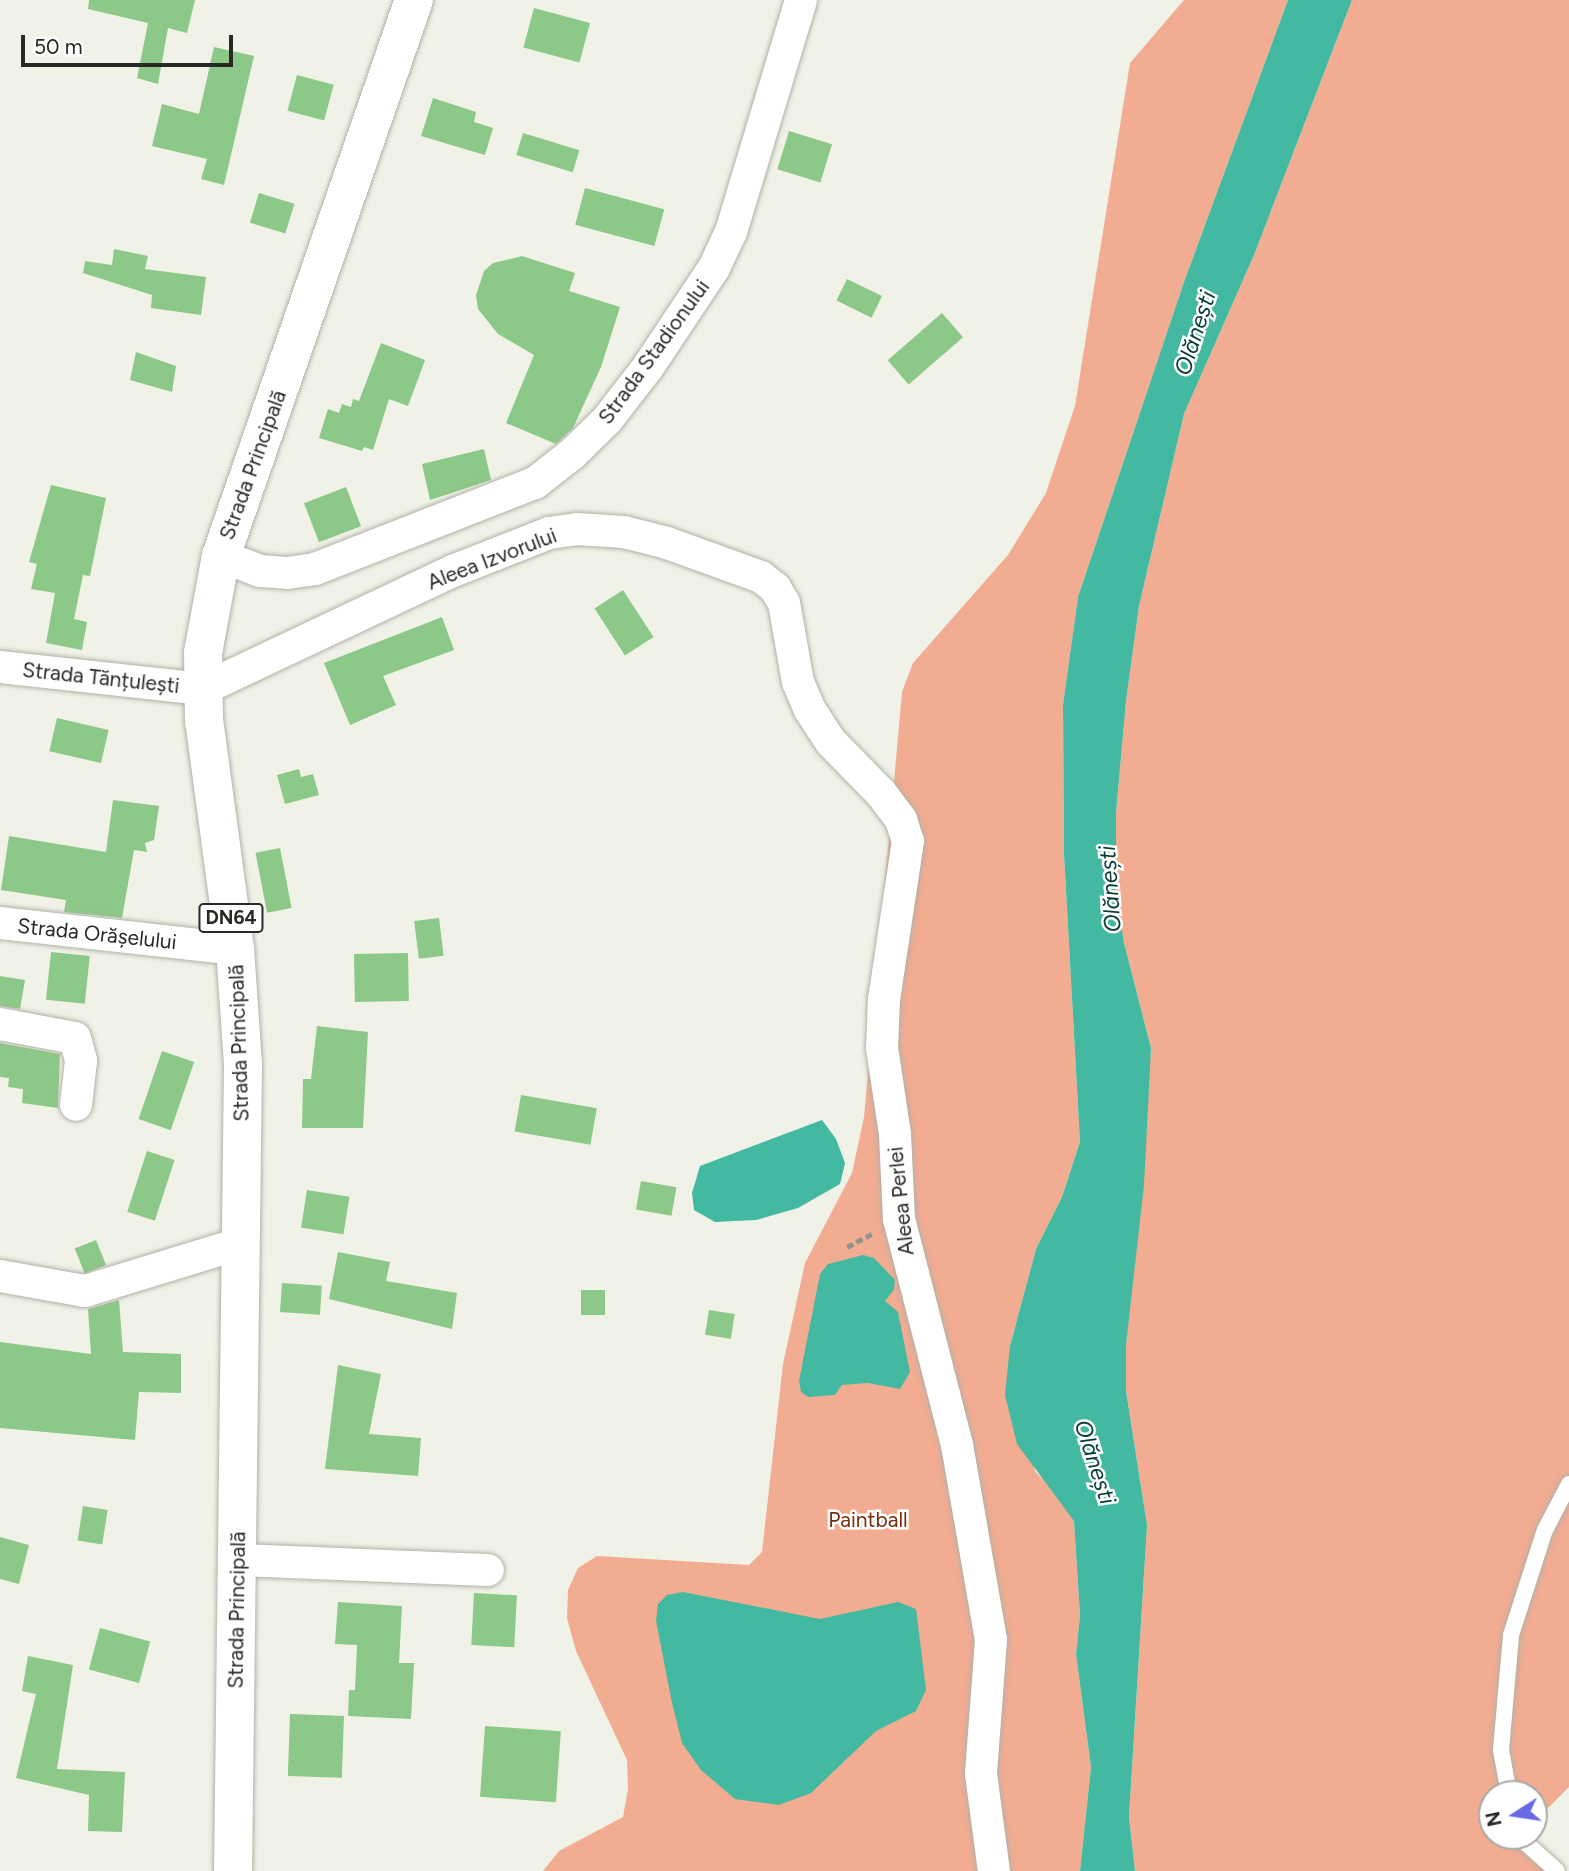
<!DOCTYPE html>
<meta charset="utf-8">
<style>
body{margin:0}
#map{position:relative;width:1569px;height:1871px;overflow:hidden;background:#f1f2e7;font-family:Figtree,sans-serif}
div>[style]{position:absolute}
.green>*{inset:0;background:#f1ac92}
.water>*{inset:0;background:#44b9a1}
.building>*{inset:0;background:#8cc887;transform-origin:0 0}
.path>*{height:4.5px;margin-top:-2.25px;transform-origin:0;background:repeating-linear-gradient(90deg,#94948d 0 7px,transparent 0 10.5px)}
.roads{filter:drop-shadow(0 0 2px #b1b1a7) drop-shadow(0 0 2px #b1b1a7)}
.service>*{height:16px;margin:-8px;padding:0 8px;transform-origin:8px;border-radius:8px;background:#fff}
.minor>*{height:32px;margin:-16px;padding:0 16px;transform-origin:16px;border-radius:16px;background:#fff}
.primary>*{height:38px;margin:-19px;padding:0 19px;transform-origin:19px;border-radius:19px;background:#fff}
span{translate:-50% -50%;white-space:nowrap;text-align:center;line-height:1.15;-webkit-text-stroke:5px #fff;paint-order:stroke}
.shield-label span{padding:2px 5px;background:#fff;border:2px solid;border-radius:5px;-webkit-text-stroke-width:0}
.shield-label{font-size:19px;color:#282824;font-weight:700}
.street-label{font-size:21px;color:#282824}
.park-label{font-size:21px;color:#772c0c}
.water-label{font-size:23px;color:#073d33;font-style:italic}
.north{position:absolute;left:1478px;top:1780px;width:70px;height:70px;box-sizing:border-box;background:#fff;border:2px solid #a9a9a7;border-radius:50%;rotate:258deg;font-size:19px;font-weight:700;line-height:28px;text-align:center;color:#282824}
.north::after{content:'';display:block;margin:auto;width:24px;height:32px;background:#686be4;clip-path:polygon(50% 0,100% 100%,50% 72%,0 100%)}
.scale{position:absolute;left:21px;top:35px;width:212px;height:32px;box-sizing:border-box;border:4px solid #282824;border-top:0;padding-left:9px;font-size:21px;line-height:24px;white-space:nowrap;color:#282824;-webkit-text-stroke:5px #fff;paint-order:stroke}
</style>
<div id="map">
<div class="green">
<i style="clip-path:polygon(1184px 0,1288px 0,1184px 282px,1078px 597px,1063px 705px,1064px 854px,1080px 1142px,1062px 1197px,1036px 1249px,1010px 1346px,1035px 1471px,1058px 1495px,1074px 1521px,1080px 1616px,1076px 1654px,1091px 1767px,1080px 1871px,543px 1871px,559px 1851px,623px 1817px,628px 1789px,627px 1760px,576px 1651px,567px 1618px,568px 1590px,578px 1568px,597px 1556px,749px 1565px,762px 1552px,783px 1364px,805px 1263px,852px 1173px,864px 1117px,902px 692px,913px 663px,1008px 555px,1046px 493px,1075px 406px,1130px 63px)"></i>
<i style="clip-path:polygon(1352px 0,1569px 0,1569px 1787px,1534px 1822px,1534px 1794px,1492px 1794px,1492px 1836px,1529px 1836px,1546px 1871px,1135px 1871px,1129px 1817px,1147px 1525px,1126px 1391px,1126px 1345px,1151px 1048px,1124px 943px,1116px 891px,1116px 813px,1126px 701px,1139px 606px,1184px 414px,1254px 255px)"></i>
</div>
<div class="water">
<i style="clip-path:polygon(1288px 0,1352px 0,1254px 255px,1184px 414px,1139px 606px,1126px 701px,1116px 813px,1116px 891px,1124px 943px,1151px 1048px,1144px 1185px,1126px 1345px,1126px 1391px,1147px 1525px,1129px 1817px,1135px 1871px,1080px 1871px,1091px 1767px,1076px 1654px,1080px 1616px,1074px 1521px,1017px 1444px,1005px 1395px,1010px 1346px,1036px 1249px,1062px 1197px,1080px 1142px,1064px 854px,1063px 705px,1078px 597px,1184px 282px)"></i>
<i style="clip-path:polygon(822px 1120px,836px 1139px,845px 1163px,840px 1184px,798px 1208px,756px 1220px,715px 1222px,694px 1210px,692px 1193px,700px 1166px)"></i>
<i style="clip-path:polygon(863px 1255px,874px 1258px,895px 1280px,894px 1290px,885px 1301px,898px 1312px,910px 1372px,900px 1389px,868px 1383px,842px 1385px,835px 1395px,808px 1397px,801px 1392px,799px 1381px,820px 1274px,828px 1264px)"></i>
<i style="clip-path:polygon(683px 1592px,820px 1619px,898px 1602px,916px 1609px,926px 1690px,916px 1711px,876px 1731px,811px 1793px,779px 1805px,735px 1799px,701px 1770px,682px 1743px,672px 1703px,656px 1621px,658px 1604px,667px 1595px)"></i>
</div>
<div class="building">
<i style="clip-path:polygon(89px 0,195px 0,187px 33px,168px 28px,158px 84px,137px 78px,148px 23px,88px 9px)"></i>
<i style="left:534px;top:8px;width:58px;height:41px;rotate:15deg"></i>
<i style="clip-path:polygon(214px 47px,254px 56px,224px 185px,201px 179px,207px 159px,152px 146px,162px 104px,199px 114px)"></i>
<i style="left:297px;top:75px;width:38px;height:37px;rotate:15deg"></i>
<i style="clip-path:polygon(433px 98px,476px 112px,474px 122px,493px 128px,485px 155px,421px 136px)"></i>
<i style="left:789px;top:131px;width:45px;height:40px;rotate:17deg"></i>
<i style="left:523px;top:133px;width:59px;height:23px;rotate:17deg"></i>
<i style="left:585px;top:188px;width:82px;height:38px;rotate:15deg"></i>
<i style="left:259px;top:193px;width:37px;height:31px;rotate:17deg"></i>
<i style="clip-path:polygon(114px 249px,148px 256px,145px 269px,206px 277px,201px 315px,151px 308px,152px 295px,83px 273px,85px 261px,112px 265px)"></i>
<i style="clip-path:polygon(522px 256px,575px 273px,569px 291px,620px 307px,601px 367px,573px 428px,556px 444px,506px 423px,534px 355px,498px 334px,478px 309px,476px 295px,484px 271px,493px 263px)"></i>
<i style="left:847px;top:279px;width:39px;height:24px;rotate:26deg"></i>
<i style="left:942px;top:313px;width:32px;height:72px;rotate:49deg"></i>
<i style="clip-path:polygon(381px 343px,425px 360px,408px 406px,389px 399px,373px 450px,364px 447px,362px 451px,319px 438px,328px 409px,339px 413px,342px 404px,351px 407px,353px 399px,359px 401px)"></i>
<i style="clip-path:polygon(136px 352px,176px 366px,172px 392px,130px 380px)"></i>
<i style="clip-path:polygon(484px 449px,491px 480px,430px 500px,422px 464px)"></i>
<i style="clip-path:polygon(51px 485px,106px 498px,90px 576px,83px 575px,74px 619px,87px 622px,82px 650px,46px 643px,55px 593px,31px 589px,37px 564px,29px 562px)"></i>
<i style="left:346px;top:487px;width:42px;height:45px;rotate:69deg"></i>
<i style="left:623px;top:590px;width:56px;height:34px;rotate:57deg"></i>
<i style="clip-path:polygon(442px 617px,454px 650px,383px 676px,396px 705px,350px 725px,324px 663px)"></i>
<i style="left:57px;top:718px;width:53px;height:34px;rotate:13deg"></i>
<i style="clip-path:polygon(299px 769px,301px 777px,313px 774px,319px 795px,285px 804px,277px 775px)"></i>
<i style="clip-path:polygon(113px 800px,159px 806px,154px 840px,145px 843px,147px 852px,134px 850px,122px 918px,64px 912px,66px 900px,1px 890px,9px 836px,106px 852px)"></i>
<i style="left:280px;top:848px;width:61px;height:25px;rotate:79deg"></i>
<i style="left:439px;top:918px;width:38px;height:25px;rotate:83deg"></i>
<i style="left:51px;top:952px;width:39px;height:48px;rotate:6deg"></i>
<i style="left:408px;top:953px;width:48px;height:54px;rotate:89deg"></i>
<i style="clip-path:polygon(0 976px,25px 980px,20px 1009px,0 1006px)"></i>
<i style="clip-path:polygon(317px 1026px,368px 1032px,363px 1128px,302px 1128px,303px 1079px,311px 1079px)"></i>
<i style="clip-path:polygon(0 1043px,60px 1054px,58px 1108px,22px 1103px,23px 1089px,8px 1087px,9px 1078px,0 1077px)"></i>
<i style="left:162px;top:1051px;width:34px;height:72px;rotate:19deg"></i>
<i style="left:521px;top:1095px;width:77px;height:37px;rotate:10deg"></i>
<i style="left:147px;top:1151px;width:29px;height:64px;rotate:18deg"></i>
<i style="left:641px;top:1181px;width:36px;height:29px;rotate:10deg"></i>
<i style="left:307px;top:1190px;width:43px;height:38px;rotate:9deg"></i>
<i style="left:96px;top:1240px;width:27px;height:23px;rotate:68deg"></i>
<i style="clip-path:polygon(338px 1252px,390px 1262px,386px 1281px,457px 1293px,452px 1329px,329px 1299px)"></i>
<i style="left:282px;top:1283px;width:40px;height:29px;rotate:4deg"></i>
<i style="left:581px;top:1290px;width:24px;height:25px"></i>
<i style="clip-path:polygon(119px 1300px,123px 1352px,181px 1354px,181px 1393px,139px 1392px,135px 1440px,0 1428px,0 1342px,91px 1354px,88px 1309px)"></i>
<i style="left:709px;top:1310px;width:26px;height:25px;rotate:9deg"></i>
<i style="clip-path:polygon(338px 1365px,381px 1374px,369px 1434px,421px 1438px,418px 1476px,325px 1469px)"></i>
<i style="left:83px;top:1506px;width:25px;height:35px;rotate:9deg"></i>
<i style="clip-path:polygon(0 1537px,29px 1545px,19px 1584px,0 1579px)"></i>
<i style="left:474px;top:1593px;width:43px;height:52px;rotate:3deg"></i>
<i style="clip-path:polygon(338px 1602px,402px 1606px,399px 1663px,414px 1663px,411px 1719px,348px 1716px,349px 1690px,355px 1690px,357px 1645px,335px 1644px)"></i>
<i style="left:100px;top:1628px;width:52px;height:43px;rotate:15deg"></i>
<i style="clip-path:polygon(28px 1656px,73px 1665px,57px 1769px,125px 1772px,122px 1832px,88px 1831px,89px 1795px,16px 1778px,36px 1694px,22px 1691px)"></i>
<i style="left:290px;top:1714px;width:54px;height:62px;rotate:2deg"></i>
<i style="left:485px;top:1726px;width:76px;height:71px;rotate:4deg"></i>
</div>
<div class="path">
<i style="left:847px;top:1247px;width:30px;rotate:-28deg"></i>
</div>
<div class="roads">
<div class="service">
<i style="left:1509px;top:1794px;width:45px;rotate:-100.3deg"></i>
<i style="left:1501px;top:1750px;width:115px;rotate:-85deg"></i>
<i style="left:1511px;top:1635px;width:110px;rotate:-72.1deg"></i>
<i style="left:1545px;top:1530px;width:52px;rotate:-62.4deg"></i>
<i style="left:1518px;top:1836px;width:52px;rotate:41.9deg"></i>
</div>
<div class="minor">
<i style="left:221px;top:556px;width:42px;rotate:21deg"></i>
<i style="left:260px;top:571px;width:27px;rotate:4deg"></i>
<i style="left:287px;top:573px;width:28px;rotate:-8deg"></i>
<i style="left:315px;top:569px;width:236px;rotate:-21.4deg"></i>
<i style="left:535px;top:483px;width:46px;rotate:-37.9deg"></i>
<i style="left:571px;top:455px;width:50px;rotate:-44.2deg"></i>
<i style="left:607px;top:420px;width:67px;rotate:-52.3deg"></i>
<i style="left:648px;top:367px;width:119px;rotate:-56.3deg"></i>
<i style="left:714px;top:268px;width:40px;rotate:-65deg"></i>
<i style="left:731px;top:232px;width:242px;rotate:-73.2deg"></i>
<i style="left:0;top:667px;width:204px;rotate:6.2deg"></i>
<i style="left:203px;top:689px;width:276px;rotate:-25.3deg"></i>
<i style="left:453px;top:571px;width:103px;rotate:-21.6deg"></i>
<i style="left:549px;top:533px;width:28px;rotate:-8deg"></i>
<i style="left:577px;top:529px;width:47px;rotate:3.7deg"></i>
<i style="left:624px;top:532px;width:44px;rotate:14.3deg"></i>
<i style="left:667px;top:543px;width:100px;rotate:19.9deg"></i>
<i style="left:761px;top:577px;width:18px;rotate:38deg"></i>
<i style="left:775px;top:588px;width:17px;rotate:59deg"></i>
<i style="left:784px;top:603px;width:80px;rotate:80deg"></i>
<i style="left:798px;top:682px;width:30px;rotate:67deg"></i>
<i style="left:810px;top:710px;width:38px;rotate:57deg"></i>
<i style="left:831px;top:742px;width:71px;rotate:45.6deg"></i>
<i style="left:881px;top:793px;width:34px;rotate:53deg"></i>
<i style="left:901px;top:820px;width:22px;rotate:72deg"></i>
<i style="left:908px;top:841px;width:160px;rotate:98.6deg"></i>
<i style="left:884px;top:999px;width:49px;rotate:92.3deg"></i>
<i style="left:882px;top:1048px;width:87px;rotate:81.4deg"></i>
<i style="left:895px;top:1134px;width:85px;rotate:87.3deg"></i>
<i style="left:899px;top:1219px;width:233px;rotate:75.6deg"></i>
<i style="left:957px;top:1445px;width:198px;rotate:80.1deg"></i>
<i style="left:991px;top:1640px;width:134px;rotate:94.3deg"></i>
<i style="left:981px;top:1774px;width:98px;rotate:82.4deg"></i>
<i style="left:0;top:923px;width:236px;rotate:6.3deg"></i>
<i style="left:0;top:1024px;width:76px;rotate:10.6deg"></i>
<i style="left:75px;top:1038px;width:24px;rotate:75deg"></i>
<i style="left:81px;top:1061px;width:44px;rotate:96.5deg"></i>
<i style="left:0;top:1276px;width:86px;rotate:10deg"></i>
<i style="left:85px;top:1291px;width:164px;rotate:-17deg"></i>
<i style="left:238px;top:1560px;width:250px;rotate:2.3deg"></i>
</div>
<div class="primary">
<i style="left:233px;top:1871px;width:806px;rotate:-89.29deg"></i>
<i style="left:243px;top:1065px;width:116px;rotate:-93.9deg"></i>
<i style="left:235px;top:949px;width:230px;rotate:-97.7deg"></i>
<i style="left:204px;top:721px;width:68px;rotate:-90.8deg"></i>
<i style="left:203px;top:653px;width:99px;rotate:-79.5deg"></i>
<i style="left:221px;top:556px;width:589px;rotate:-70.86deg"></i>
</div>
</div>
<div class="shield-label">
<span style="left:231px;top:918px">DN64</span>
</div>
<div class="street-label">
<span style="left:654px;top:352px;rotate:-54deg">Strada Stadionului</span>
<span style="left:253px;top:465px;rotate:-70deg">Strada Principală</span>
<span style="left:492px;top:559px;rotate:-21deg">Aleea Izvorului</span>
<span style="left:101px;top:678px;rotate:6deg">Strada Tănțulești</span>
<span style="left:97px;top:934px;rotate:6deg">Strada Orășelului</span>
<span style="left:239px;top:1043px;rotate:-92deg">Strada Principală</span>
<span style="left:901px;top:1201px;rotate:-96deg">Aleea Perlei</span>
<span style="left:237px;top:1610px;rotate:-89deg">Strada Principală</span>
</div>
<div class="park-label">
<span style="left:868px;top:1520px">Paintball</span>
</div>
<div class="water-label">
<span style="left:1195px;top:333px;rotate:-72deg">Olănești</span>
<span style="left:1110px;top:889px;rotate:-94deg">Olănești</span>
<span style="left:1095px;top:1462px;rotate:72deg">Olănești</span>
</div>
<div class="north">N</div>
<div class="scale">50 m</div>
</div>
